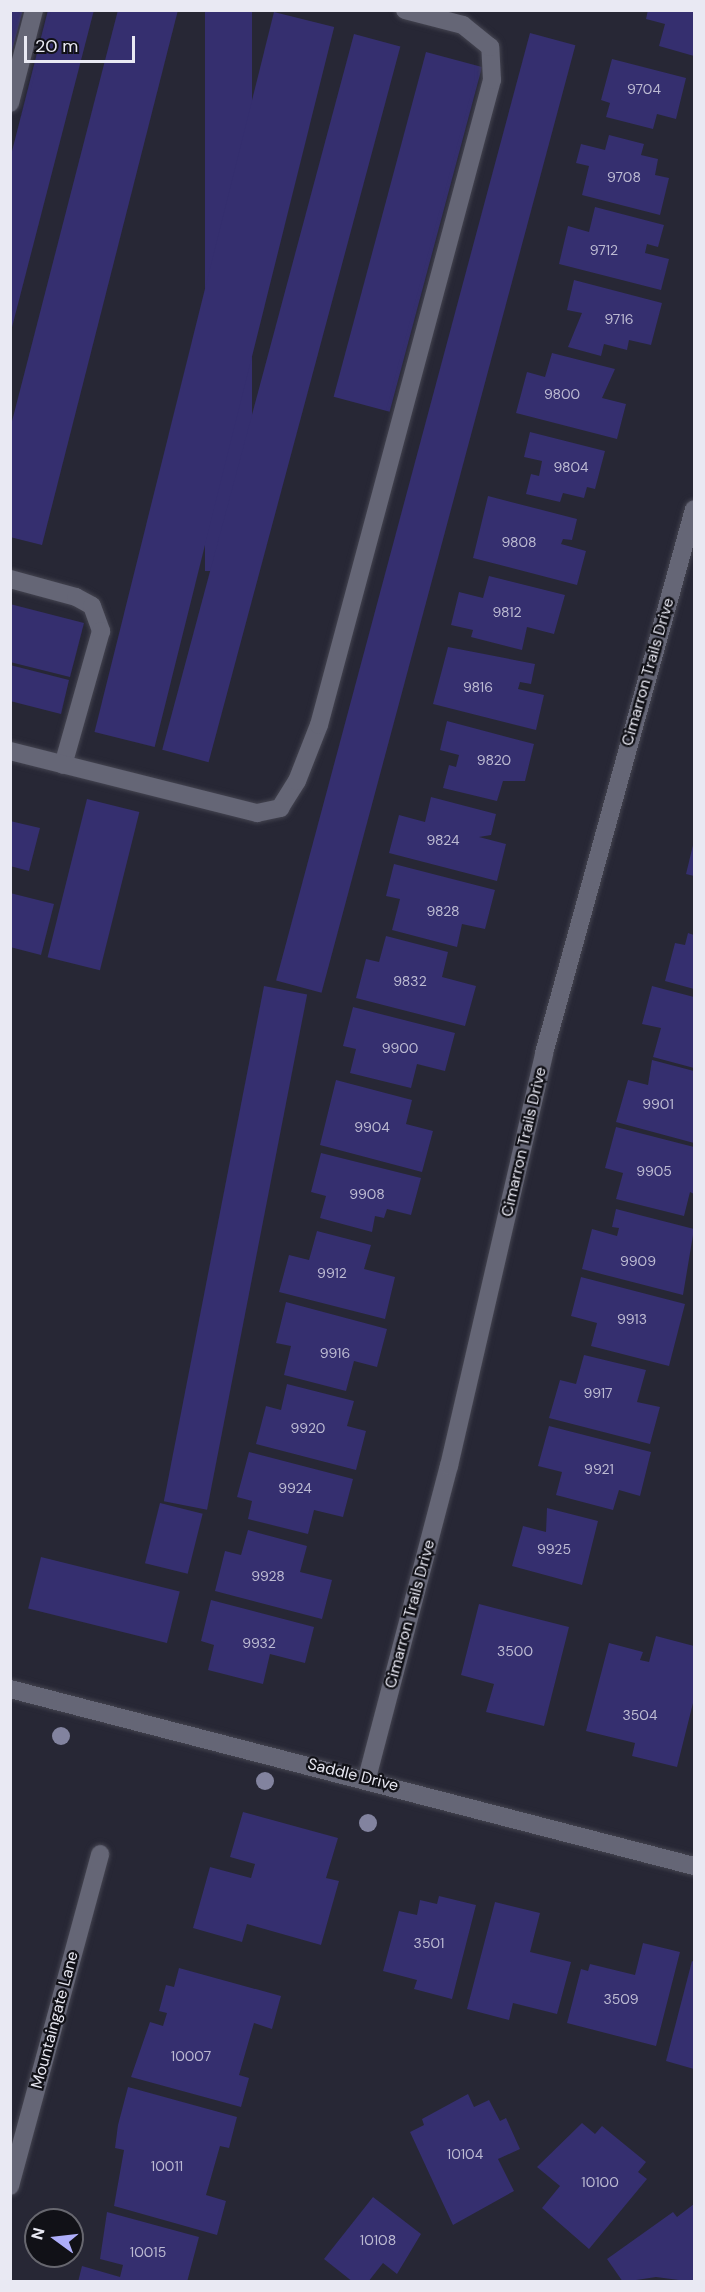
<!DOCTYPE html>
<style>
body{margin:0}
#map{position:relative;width:705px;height:2292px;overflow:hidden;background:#272735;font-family:"DM Sans",sans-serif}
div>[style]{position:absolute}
.building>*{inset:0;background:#352f6f;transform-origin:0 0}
.roads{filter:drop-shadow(0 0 2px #444450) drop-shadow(0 0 2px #444450)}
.minor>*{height:18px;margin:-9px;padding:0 9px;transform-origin:9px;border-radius:9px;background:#656676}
.trees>*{width:18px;height:18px;margin:-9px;border-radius:50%;background:#82839f}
span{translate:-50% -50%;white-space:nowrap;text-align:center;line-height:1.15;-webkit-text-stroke:4.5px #111117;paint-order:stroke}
.number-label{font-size:14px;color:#bcbad2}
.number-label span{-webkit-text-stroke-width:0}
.street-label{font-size:16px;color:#e9e9f3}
.frame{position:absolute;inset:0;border:12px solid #e9e9f3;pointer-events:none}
.north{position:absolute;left:24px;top:2208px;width:60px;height:60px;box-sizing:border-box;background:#111117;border:2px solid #67676f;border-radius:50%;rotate:285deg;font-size:16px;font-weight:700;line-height:24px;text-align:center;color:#e9e9f3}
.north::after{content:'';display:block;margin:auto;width:21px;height:27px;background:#aeaefa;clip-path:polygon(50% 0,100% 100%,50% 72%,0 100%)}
.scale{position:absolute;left:24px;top:36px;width:111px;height:27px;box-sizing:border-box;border:3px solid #e9e9f3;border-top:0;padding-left:8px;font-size:18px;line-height:21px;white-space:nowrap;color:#e9e9f3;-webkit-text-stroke:4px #111117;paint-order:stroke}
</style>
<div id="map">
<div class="building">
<i style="clip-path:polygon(10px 10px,23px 10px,11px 55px,10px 55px)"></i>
<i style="clip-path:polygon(48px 10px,94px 10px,11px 331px,10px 159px)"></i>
<i style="clip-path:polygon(118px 10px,178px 10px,42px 545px,10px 537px,10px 429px)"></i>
<i style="left:205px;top:10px;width:47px;height:561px"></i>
<i style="clip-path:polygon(648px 10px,694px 10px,694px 56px,659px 46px,665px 24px,646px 19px)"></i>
<i style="left:274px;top:12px;width:62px;height:742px;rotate:14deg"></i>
<i style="left:530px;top:33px;width:47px;height:981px;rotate:15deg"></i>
<i style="left:354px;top:34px;width:48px;height:741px;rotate:15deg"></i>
<i style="left:426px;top:52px;width:58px;height:357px;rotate:15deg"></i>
<i style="clip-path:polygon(612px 59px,686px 78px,676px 119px,657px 114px,653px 129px,606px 117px,610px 103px,601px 100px)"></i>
<i style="clip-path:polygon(609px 135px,644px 144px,641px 155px,658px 159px,655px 175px,669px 178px,660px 215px,582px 195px,589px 166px,576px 163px,581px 144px,605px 150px)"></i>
<i style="clip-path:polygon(595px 207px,664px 225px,658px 247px,647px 244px,645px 253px,669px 259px,661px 290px,559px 264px,568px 226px,589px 232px)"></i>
<i style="clip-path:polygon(574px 280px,662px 303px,651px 345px,629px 340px,627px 350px,604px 344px,601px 356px,568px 347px,582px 313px,567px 310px)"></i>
<i style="clip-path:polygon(552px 353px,615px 369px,602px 398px,626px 404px,617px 439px,516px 413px,527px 372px,545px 377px)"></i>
<i style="clip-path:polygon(530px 432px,605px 451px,595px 489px,587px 487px,584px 498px,563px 493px,560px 502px,526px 494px,531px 474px,539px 476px,542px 461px,524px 457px)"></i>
<i style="clip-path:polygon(488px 496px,577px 519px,572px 540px,563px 539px,561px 544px,586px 551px,577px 585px,473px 558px)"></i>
<i style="clip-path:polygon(489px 576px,565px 595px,554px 634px,527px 627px,522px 650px,471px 637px,473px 630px,451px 625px,459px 592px,483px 598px)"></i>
<i style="clip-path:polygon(10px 604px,84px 623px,70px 677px,10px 662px)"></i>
<i style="clip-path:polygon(448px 647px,535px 664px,531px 684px,520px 682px,518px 689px,544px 695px,536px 730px,433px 704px)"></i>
<i style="clip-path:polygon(10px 665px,69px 680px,61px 714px,10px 701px)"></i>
<i style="clip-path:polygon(447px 721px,534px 744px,525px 781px,503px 781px,497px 801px,443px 788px,449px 765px,456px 767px,459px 755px,440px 750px)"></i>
<i style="clip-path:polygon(431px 797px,496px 814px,491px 835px,479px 837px,506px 844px,497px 881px,389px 853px,399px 815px,425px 822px)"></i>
<i style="left:87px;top:799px;width:54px;height:163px;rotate:14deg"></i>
<i style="clip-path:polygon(10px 821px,40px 828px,29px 871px,10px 866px)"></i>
<i style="clip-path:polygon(694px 841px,694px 876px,686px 874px)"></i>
<i style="clip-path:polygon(394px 864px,495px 890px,485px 929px,462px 924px,457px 947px,392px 930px,400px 899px,386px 896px)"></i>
<i style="clip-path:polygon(10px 893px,54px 904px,41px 955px,10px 947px)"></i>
<i style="clip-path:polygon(688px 933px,694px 935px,694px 989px,665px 981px,675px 943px,685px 945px)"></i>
<i style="clip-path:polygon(386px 936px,448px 952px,442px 977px,476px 986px,465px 1026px,356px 998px,366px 959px,379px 962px)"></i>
<i style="left:264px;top:986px;width:44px;height:525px;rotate:11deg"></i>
<i style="clip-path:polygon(652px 986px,694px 997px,694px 1068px,653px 1057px,661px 1028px,642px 1024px)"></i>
<i style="clip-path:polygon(353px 1007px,455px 1033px,445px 1071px,417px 1064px,411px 1088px,350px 1073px,356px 1049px,343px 1046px)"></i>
<i style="clip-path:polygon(652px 1060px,694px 1071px,694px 1143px,616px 1122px,628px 1080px,648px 1085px)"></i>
<i style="clip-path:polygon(336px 1080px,412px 1100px,406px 1124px,433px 1131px,422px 1172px,320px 1145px)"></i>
<i style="clip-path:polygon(616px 1127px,694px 1147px,694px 1194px,690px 1192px,684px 1216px,616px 1199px,623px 1173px,605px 1168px)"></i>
<i style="clip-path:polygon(321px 1153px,421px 1178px,411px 1215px,387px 1209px,384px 1218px,375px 1216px,372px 1232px,320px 1218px,326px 1196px,311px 1192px)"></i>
<i style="clip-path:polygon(616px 1209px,694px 1229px,683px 1295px,582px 1269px,592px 1229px,617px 1236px,619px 1228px,612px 1227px)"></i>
<i style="clip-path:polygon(317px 1231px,371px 1245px,364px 1269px,395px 1277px,385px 1319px,279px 1292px,289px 1255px,309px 1260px)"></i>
<i style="clip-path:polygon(581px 1277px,685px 1304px,669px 1366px,591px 1346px,597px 1323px,571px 1316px)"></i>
<i style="clip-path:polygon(286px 1302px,387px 1329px,377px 1367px,354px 1361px,346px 1391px,284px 1375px,291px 1346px,276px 1343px)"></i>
<i style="clip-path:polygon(584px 1355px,646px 1370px,637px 1402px,660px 1407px,650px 1444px,549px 1418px,560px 1380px,576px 1384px)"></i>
<i style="clip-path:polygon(287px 1384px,354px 1401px,347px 1426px,366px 1431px,356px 1470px,256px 1444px,266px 1406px,281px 1410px)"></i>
<i style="clip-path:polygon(549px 1426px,651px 1452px,640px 1496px,619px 1490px,613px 1510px,556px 1495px,562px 1472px,538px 1466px)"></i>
<i style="clip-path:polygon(249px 1452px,353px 1479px,343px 1517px,314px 1510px,308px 1534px,248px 1519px,252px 1501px,237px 1497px)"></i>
<i style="left:160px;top:1503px;width:44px;height:62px;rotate:14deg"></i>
<i style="clip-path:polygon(547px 1508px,598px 1521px,582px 1585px,512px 1566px,523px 1526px,546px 1532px)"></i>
<i style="clip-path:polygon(248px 1530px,307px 1546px,300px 1572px,332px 1580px,322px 1619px,215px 1591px,225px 1551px,241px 1555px)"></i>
<i style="left:41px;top:1557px;width:143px;height:53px;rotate:14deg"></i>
<i style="clip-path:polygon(211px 1600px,314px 1627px,305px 1663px,270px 1654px,263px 1684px,208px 1670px,214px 1645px,201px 1641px)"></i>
<i style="clip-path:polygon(479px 1604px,569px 1627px,544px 1726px,486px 1712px,494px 1684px,461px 1675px)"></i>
<i style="clip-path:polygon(656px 1636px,694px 1646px,694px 1699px,677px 1767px,632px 1756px,635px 1743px,586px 1731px,609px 1643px,643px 1652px,640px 1660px,649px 1662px)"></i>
<i style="clip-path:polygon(243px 1812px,338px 1838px,326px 1878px,339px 1881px,321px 1945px,247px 1924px,242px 1942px,193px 1928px,210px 1867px,251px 1878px,255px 1864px,230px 1857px)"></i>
<i style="clip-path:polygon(439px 1896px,476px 1905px,452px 1999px,414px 1989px,417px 1980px,383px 1971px,399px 1911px,417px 1915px,420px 1900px,437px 1904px)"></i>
<i style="clip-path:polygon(495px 1902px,540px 1913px,530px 1952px,571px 1962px,557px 2014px,513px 2003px,509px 2020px,467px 2009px)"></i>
<i style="clip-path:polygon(643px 1943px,680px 1952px,656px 2046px,567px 2023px,581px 1969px,588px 1971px,590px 1964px,635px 1975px)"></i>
<i style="clip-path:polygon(692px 1961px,694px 1962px,694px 2069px,666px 2061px)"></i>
<i style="clip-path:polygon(179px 1968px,281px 1996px,272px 2029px,254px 2023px,239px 2075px,249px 2078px,241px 2107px,131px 2077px,150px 2022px,163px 2026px,167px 2013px,159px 2011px,166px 1985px,174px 1987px)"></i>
<i style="clip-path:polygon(128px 2087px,237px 2117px,229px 2148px,220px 2146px,206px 2195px,226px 2201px,217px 2235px,114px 2206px,124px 2150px,115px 2148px,118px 2125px)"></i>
<i style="clip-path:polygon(468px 2094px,474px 2107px,489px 2100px,500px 2121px,506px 2118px,520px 2149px,498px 2159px,514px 2191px,453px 2225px,410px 2132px,424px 2125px,422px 2119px)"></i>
<i style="clip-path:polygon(582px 2123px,595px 2134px,602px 2126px,646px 2162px,638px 2172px,647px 2179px,589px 2249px,542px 2208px,560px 2186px,537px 2167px)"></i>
<i style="clip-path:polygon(373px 2197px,421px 2234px,397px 2274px,383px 2263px,368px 2282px,353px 2282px,324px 2259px)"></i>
<i style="clip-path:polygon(694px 2204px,694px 2282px,656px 2277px,623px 2282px,607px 2259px,673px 2212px,677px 2217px)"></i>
<i style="clip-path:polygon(107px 2212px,199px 2237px,187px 2282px,78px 2282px,82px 2266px,120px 2277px,123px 2265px,100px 2259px)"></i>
</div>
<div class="roads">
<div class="minor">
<i style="left:10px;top:103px;width:96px;rotate:-75.5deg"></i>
<i style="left:10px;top:579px;width:68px;rotate:15.3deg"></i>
<i style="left:76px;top:597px;width:18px;rotate:29deg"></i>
<i style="left:92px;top:606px;width:27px;rotate:70deg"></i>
<i style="left:101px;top:631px;width:139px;rotate:105.8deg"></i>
<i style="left:10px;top:751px;width:255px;rotate:14.1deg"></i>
<i style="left:257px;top:813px;width:24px;rotate:-12deg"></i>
<i style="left:280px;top:808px;width:32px;rotate:-58deg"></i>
<i style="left:297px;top:781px;width:60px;rotate:-68.6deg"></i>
<i style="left:319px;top:725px;width:668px;rotate:-74.99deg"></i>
<i style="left:492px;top:80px;width:33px;rotate:-93deg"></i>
<i style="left:490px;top:47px;width:35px;rotate:-141deg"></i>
<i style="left:463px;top:25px;width:60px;rotate:-165.5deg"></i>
<i style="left:10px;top:1689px;width:707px;rotate:14.51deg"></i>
<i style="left:367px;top:1778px;width:323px;rotate:-75.3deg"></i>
<i style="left:449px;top:1466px;width:424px;rotate:-77deg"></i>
<i style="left:544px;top:1053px;width:564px;rotate:-74.58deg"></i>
<i style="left:10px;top:2186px;width:344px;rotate:-74.8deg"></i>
</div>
</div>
<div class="trees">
<i style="left:61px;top:1736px"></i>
<i style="left:265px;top:1781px"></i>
<i style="left:368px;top:1823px"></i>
</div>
<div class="number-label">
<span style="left:644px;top:89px">9704</span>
<span style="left:624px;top:177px">9708</span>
<span style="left:604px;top:250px">9712</span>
<span style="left:619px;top:319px">9716</span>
<span style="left:562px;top:394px">9800</span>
<span style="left:571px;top:467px">9804</span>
<span style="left:519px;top:542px">9808</span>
<span style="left:507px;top:612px">9812</span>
<span style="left:478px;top:687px">9816</span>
<span style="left:494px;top:760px">9820</span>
<span style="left:443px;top:840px">9824</span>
<span style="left:443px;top:911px">9828</span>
<span style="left:410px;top:981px">9832</span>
<span style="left:400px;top:1048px">9900</span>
<span style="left:658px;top:1104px">9901</span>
<span style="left:372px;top:1127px">9904</span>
<span style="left:654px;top:1171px">9905</span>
<span style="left:367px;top:1194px">9908</span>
<span style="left:638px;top:1261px">9909</span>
<span style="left:332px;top:1273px">9912</span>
<span style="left:632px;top:1319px">9913</span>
<span style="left:335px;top:1353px">9916</span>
<span style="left:598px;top:1393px">9917</span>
<span style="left:308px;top:1428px">9920</span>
<span style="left:599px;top:1469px">9921</span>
<span style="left:295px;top:1488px">9924</span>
<span style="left:554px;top:1549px">9925</span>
<span style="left:268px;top:1576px">9928</span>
<span style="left:259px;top:1643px">9932</span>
<span style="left:515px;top:1651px">3500</span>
<span style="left:640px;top:1715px">3504</span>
<span style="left:429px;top:1943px">3501</span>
<span style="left:621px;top:1999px">3509</span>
<span style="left:191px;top:2056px">10007</span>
<span style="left:465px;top:2154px">10104</span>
<span style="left:167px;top:2166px">10011</span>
<span style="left:600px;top:2182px">10100</span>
<span style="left:378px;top:2240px">10108</span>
<span style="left:148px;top:2252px">10015</span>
</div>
<div class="street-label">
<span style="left:648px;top:672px;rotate:-74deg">Cimarron Trails Drive</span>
<span style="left:524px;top:1142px;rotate:-77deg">Cimarron Trails Drive</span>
<span style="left:410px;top:1614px;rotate:-75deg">Cimarron Trails Drive</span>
<span style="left:353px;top:1775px;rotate:14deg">Saddle Drive</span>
<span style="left:55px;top:2020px;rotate:-75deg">Mountaingate Lane</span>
</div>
<div class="frame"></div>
<div class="north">N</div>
<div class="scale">20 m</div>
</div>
